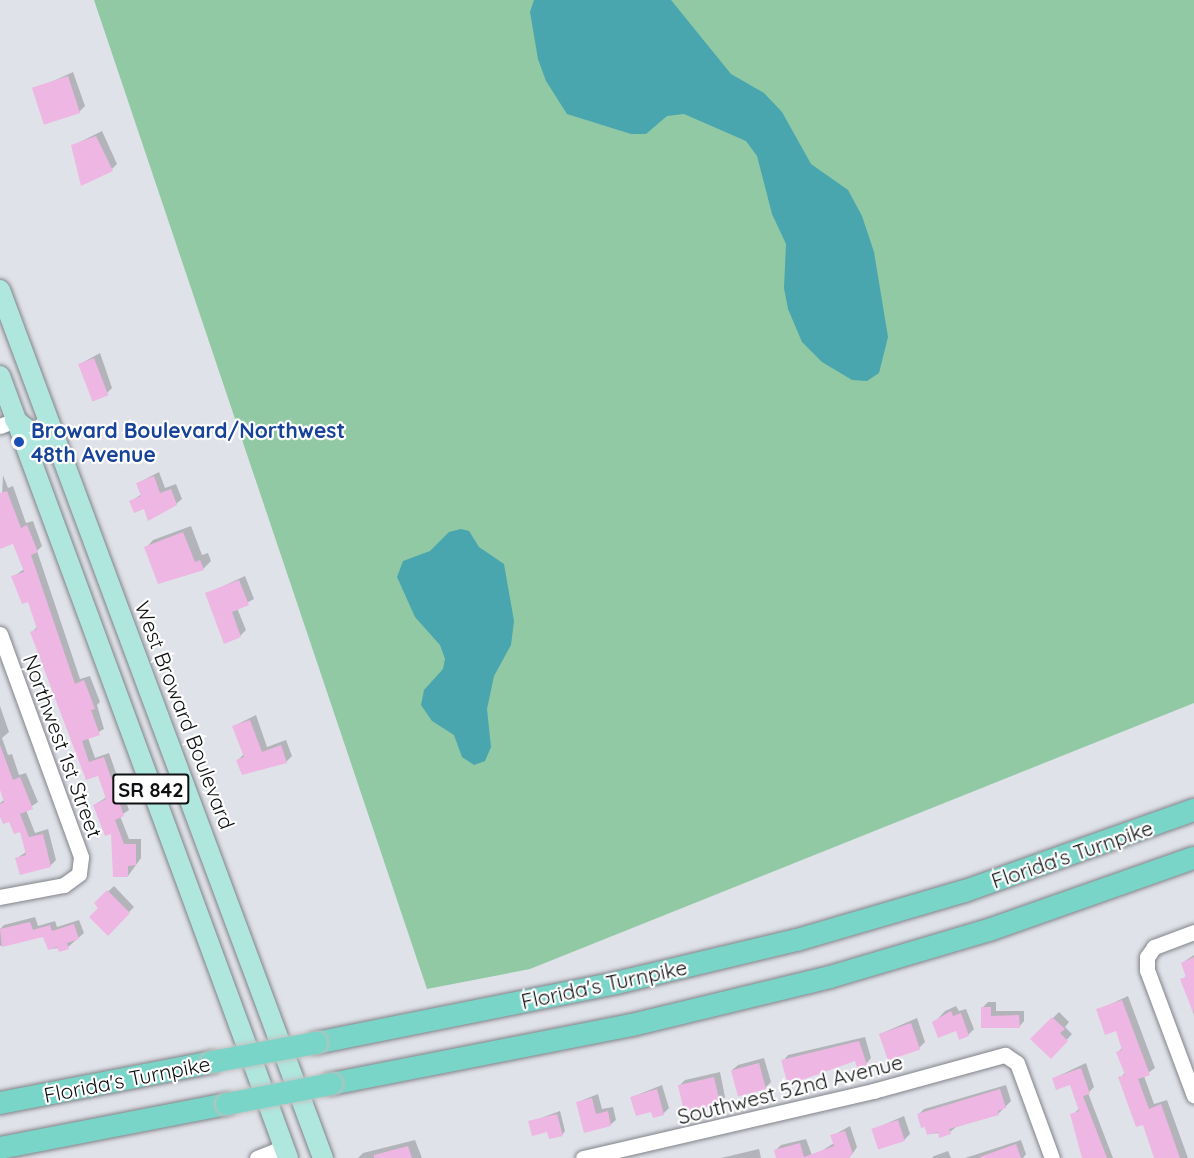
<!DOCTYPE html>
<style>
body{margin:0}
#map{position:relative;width:1194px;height:1158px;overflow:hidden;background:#e0e2e9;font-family:Quicksand,sans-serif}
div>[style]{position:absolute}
.green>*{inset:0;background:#91c9a4}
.water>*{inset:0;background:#49a5ae}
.shadow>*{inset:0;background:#0003}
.building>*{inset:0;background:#eeb6e3;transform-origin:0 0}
.roads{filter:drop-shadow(0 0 2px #818389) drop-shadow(0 0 2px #818389)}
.minor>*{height:15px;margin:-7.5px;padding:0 7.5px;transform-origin:7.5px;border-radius:7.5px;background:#fff}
.major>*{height:20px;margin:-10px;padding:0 10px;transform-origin:10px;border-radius:10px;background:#afe6de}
.highway>*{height:22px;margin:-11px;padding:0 11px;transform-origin:11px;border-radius:11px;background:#79d5c8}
.bridges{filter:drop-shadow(0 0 2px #c1c1c1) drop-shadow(0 0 2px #c1c1c1)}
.highway-bridge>*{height:22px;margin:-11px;padding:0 11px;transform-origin:11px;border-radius:11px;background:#79d5c8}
.dots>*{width:16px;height:16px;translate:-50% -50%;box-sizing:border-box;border:3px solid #fff;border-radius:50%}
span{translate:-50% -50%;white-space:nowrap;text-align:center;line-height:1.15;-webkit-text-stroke:4.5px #fff;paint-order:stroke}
.shield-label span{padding:2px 4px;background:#fff;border:2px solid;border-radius:4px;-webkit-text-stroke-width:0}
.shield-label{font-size:20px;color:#0f1012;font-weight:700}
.transit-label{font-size:21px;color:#164399;font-weight:700}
.left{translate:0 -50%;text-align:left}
.street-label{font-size:21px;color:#0f1012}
</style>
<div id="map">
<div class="green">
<i style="clip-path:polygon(94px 0,1194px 0,1194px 703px,530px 969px,427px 989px)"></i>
</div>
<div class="water">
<i style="clip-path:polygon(534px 0,671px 0,731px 74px,764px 93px,782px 112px,811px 164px,848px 190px,862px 216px,874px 252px,888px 337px,879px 373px,867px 381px,852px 380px,822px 362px,802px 342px,788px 309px,784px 288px,786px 244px,772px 214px,757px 156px,746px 141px,684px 114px,667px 116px,646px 134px,631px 134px,567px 114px,546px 81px,538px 59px,530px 12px)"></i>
<i style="clip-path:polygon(461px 529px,469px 531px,479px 547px,504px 564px,514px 621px,511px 645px,494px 676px,487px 709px,491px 747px,485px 761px,474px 765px,462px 757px,454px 735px,432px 721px,421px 705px,424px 690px,443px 669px,445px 659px,440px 645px,415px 617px,397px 577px,403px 561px,430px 551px,449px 532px)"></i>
</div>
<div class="shadow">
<i style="clip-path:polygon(73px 72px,85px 106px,79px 112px,34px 90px)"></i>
<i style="clip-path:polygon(102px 131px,117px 164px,112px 169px,72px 146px)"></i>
<i style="clip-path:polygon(100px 353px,112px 388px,107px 393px,80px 364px)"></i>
<i style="clip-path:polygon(159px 472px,165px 488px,176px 484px,182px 499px,176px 504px,131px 501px,142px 494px,138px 483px)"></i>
<i style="clip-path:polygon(3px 475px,8px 488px,13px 486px,26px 523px,33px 521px,42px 546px,37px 551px,80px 679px,90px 676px,100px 702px,97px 705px,104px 729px,88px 738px,95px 758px,109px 753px,129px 810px,120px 816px,129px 839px,141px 839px,141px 858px,128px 876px,112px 832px,94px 805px,107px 797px,99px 774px,87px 778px,32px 632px,38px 626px,28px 600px,13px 577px,24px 569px,14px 542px,0 544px)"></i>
<i style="clip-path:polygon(191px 526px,202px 555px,208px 553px,211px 561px,203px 569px,146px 548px,153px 540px)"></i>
<i style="clip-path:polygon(245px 576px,254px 599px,237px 608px,246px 630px,240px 636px,206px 594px)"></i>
<i style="clip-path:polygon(0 706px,9px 732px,2px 738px,8px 755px,12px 754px,19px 775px,26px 773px,38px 802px,26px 810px,35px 833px,48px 829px,56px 860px,50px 866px,17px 858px,26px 852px,21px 830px,0 813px,0 803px,5px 799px,0 785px)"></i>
<i style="clip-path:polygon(256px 715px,267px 747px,286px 740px,292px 756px,286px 762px,238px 760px,244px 754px,234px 726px)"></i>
<i style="clip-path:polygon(114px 886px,134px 907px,108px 934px,96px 903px)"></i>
<i style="clip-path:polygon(35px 917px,38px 926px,55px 921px,57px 927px,79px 920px,84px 933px,68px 947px,49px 949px,44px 935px,0 946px,0 929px,4px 925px)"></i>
<i style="clip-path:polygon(1194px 955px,1194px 1015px,1182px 980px,1187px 975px,1182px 963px)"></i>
<i style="clip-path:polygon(1128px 996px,1155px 1068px,1144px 1076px,1154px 1104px,1167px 1100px,1188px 1158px,1156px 1158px,1144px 1123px,1120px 1078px,1125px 1073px,1118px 1052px,1123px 1047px,1116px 1029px,1098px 1010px)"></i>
<i style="clip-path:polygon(988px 1002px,996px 1002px,996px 1011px,1024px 1011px,1024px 1021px,1019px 1027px,983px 1027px,983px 1007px)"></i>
<i style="clip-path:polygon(956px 1006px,959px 1011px,966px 1009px,974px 1029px,968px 1035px,934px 1023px,945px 1011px)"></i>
<i style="clip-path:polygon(1059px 1012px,1069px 1022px,1065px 1027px,1072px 1034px,1051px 1057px,1032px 1039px)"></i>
<i style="clip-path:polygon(917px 1018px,925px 1042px,919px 1048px,880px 1034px)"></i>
<i style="clip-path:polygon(865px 1037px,871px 1058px,866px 1064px,856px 1059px,783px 1061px,788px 1055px)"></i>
<i style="clip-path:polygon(764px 1058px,771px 1082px,765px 1088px,732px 1070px,738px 1065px)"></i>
<i style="clip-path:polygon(1086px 1063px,1094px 1087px,1088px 1093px,1113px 1158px,1083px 1158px,1072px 1115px,1080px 1108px,1071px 1083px,1054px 1078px)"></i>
<i style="clip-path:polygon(720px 1072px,725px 1097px,720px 1103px,680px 1085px,685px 1080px)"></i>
<i style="clip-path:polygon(662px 1085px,669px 1108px,663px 1114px,632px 1097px)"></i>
<i style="clip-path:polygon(1006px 1085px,1011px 1101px,999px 1113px,956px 1127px,950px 1132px,928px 1134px,919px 1114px,924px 1109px)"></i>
<i style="clip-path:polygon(598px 1094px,602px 1109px,613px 1107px,616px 1120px,610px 1125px,578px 1102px)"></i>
<i style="clip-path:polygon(560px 1111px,565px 1131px,562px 1135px,530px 1122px)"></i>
<i style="clip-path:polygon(904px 1116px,910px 1134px,904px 1140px,874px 1129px)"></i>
<i style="clip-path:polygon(850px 1126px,857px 1147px,853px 1153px,849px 1158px,822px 1158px,820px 1152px,834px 1143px,832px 1136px)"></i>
<i style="clip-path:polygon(806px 1139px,813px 1158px,778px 1158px,776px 1150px,781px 1145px)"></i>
<i style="clip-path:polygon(415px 1140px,422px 1158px,358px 1158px,363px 1153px)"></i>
<i style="clip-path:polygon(1021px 1140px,1026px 1154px,1023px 1158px,965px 1158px)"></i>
<i style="clip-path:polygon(759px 1149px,761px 1158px,721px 1158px)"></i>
<i style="clip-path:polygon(948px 1151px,951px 1158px,932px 1158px,934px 1156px)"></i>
</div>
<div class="building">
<i style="left:68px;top:76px;width:39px;height:38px;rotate:72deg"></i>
<i style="clip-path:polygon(96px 136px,113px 171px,81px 186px,71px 145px)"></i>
<i style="left:94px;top:358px;width:40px;height:17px;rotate:69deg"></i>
<i style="clip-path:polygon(154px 476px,160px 493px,171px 489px,177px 505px,148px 521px,144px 509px,134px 513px,129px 501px,141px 496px,136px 483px)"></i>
<i style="clip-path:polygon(7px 491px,21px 528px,27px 525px,38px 552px,31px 555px,75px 684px,84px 680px,95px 709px,91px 710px,100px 735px,82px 741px,89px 762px,104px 757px,124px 816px,115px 820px,124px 844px,136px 844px,136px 865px,128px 866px,128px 877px,113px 877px,111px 834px,105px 836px,93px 805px,106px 799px,98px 776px,86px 780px,30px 632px,37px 629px,28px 602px,22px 604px,11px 576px,24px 572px,13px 544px,0 549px,0 493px)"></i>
<i style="clip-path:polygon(183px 532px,195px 562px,200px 560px,204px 570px,158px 584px,144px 547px)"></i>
<i style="clip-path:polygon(239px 580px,249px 605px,232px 612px,241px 637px,224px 644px,205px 593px)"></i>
<i style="clip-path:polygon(250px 720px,262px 752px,281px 745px,287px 763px,242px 775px,236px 760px,244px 757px,232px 726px)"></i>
<i style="clip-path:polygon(0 745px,13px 780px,20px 777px,33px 809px,20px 814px,29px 837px,43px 834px,51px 867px,20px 875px,15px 858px,26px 855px,20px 832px,14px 834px,9px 822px,3px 824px,0 817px,0 804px,4px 802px,0 790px)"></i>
<i style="clip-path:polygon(107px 890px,130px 913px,108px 936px,89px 917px,98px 908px,94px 903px)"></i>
<i style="clip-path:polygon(30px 922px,33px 930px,50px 925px,52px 931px,74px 924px,79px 939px,67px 943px,69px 949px,59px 952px,57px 947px,48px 950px,43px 937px,2px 947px,0 929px)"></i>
<i style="clip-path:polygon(1194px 957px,1194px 1011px,1193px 1012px,1180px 979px,1186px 977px,1181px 963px)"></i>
<i style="clip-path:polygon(1122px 1000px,1150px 1075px,1138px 1079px,1149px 1109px,1161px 1104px,1180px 1158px,1154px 1158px,1143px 1125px,1136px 1127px,1118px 1077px,1125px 1075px,1116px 1052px,1122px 1050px,1116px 1031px,1105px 1035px,1096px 1009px)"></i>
<i style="clip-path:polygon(981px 1007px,991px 1007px,991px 1016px,1019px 1015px,1020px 1028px,981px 1028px)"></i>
<i style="clip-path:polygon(951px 1011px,953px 1016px,961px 1013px,969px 1036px,959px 1040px,956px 1031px,938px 1038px,932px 1022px)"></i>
<i style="clip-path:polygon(1052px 1017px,1065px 1029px,1060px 1033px,1068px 1041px,1051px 1059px,1030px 1039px)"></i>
<i style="left:911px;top:1023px;width:28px;height:34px;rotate:71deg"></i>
<i style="clip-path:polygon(859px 1041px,867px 1065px,857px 1068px,855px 1061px,788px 1085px,781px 1060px)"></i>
<i style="left:759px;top:1063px;width:27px;height:29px;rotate:75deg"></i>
<i style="clip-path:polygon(1081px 1068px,1090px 1094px,1083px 1096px,1107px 1158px,1082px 1158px,1070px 1114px,1079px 1111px,1070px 1085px,1056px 1090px,1052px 1078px)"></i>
<i style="left:714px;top:1077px;width:28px;height:37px;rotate:77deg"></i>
<i style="clip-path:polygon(657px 1089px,664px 1115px,653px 1118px,651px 1112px,636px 1116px,630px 1097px)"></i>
<i style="clip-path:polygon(1000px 1089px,1006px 1108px,998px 1111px,999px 1115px,949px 1129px,951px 1134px,939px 1138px,938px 1132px,927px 1135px,925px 1127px,921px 1128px,917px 1114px)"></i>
<i style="clip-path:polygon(592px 1098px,596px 1114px,608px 1111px,611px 1126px,584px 1133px,576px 1102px)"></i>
<i style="clip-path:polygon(557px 1114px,563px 1136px,549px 1139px,547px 1132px,532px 1136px,528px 1121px)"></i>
<i style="left:898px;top:1120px;width:22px;height:28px;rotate:72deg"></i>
<i style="clip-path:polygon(845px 1131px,853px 1154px,848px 1158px,776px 1158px,774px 1150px,800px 1143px,804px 1157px,834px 1146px,830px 1135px)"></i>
<i style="clip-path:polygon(1016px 1144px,1021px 1158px,980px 1158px,980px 1157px)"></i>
<i style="clip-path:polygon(408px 1146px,412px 1158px,374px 1158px,374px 1155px)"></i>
</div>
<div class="roads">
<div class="minor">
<i style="left:0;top:426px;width:16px;rotate:-22deg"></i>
<i style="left:0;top:634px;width:237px;rotate:70deg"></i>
<i style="left:81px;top:857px;width:17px;rotate:97deg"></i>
<i style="left:79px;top:874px;width:19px;rotate:144deg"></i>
<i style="left:64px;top:885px;width:65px;rotate:169.4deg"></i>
<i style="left:1194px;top:932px;width:43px;rotate:159.4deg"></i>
<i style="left:1154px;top:947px;width:12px;rotate:125deg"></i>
<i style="left:1147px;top:957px;width:13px;rotate:90deg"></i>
<i style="left:1147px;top:970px;width:134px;rotate:69.5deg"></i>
<i style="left:257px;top:1158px;width:29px;rotate:-22deg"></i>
<i style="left:583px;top:1158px;width:298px;rotate:-13deg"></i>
<i style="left:873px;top:1091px;width:137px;rotate:-15.3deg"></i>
<i style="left:1005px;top:1055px;width:14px;rotate:34deg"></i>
<i style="left:1017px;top:1063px;width:101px;rotate:69.8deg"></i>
</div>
<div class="major">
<i style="left:0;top:290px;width:926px;rotate:69.59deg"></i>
<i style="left:0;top:376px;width:833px;rotate:69.78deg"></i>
<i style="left:15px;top:420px;width:56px;rotate:37.7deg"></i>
</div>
<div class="highway">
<i style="left:316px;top:1043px;width:306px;rotate:-11.3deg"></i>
<i style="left:616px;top:983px;width:186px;rotate:-13.4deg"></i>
<i style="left:797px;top:940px;width:175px;rotate:-16.3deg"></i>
<i style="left:965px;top:891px;width:243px;rotate:-19.5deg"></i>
<i style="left:331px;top:1084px;width:307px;rotate:-11.1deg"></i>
<i style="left:632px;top:1025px;width:204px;rotate:-13.6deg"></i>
<i style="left:830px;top:977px;width:166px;rotate:-16.5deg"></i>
<i style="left:989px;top:930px;width:217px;rotate:-19.4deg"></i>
<i style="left:0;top:1103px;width:216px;rotate:-10.9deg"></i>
<i style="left:0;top:1148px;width:231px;rotate:-11deg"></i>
</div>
</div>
<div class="bridges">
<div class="highway-bridge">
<i style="left:212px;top:1062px;width:106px;rotate:-10.4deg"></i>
<i style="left:227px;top:1104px;width:106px;rotate:-10.9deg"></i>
</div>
</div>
<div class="dots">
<i style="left:19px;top:442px;background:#1a4fb4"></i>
</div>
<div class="shield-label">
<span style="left:151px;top:789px">SR 842</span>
</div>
<div class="transit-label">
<span class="left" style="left:31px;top:442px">Broward Boulevard/Northwest<br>48th Avenue</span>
</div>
<div class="street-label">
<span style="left:185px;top:715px;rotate:69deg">West Broward Boulevard</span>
<span style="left:63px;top:746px;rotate:70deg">Northwest 1st Street</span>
<span style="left:1072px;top:854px;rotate:-19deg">Florida's Turnpike</span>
<span style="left:604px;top:984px;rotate:-12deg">Florida's Turnpike</span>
<span style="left:127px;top:1079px;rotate:-11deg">Florida's Turnpike</span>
<span style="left:790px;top:1089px;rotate:-14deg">Southwest 52nd Avenue</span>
</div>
</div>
